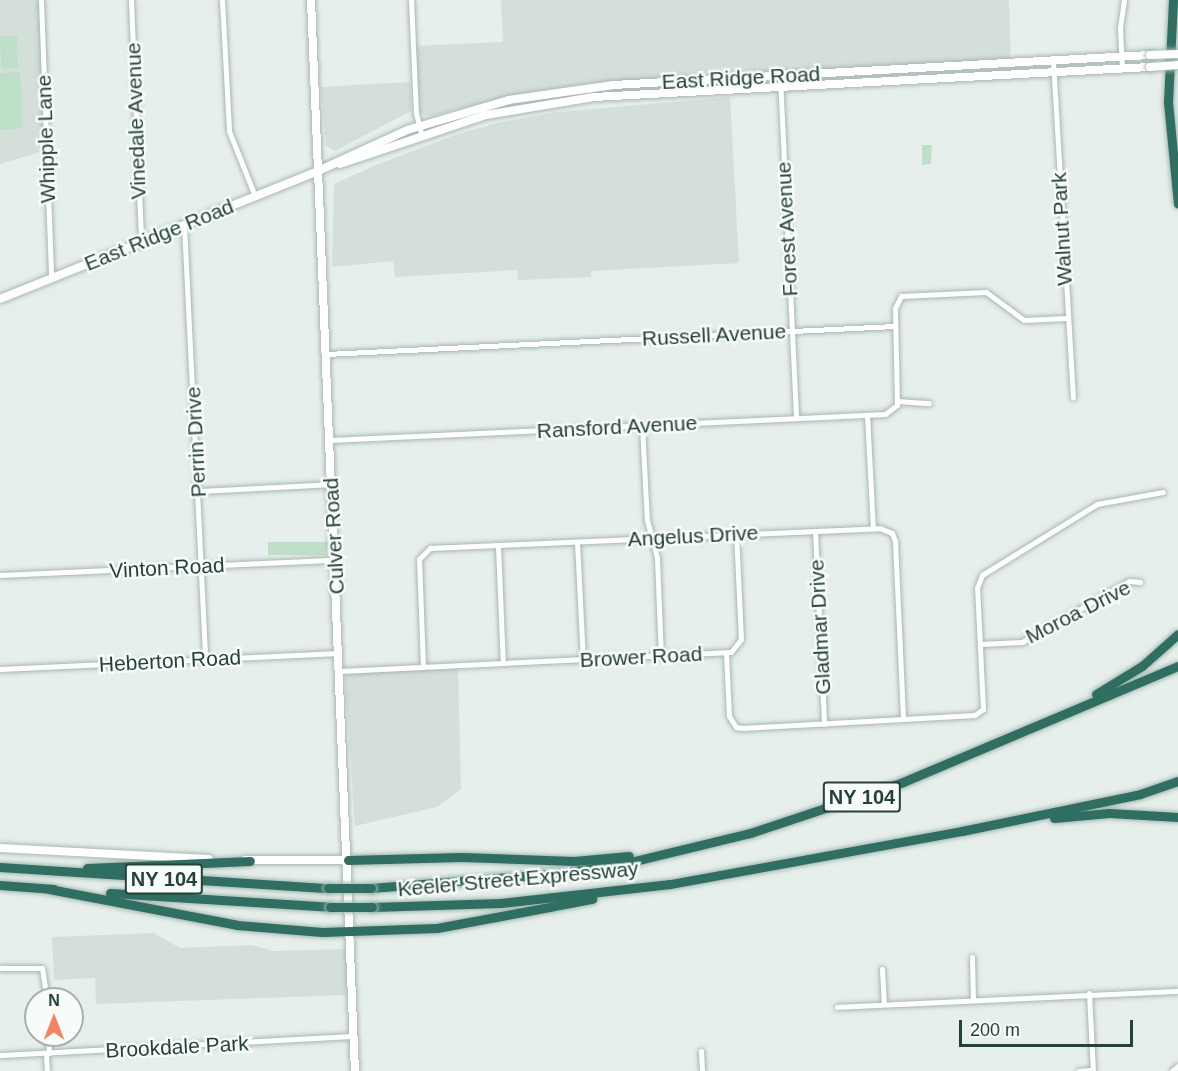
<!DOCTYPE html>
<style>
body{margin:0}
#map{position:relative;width:1178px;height:1071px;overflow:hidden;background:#e6efeb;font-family:Helvetica,sans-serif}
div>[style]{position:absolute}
.built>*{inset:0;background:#d4dfda}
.green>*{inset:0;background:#bfe0c8;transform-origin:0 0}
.roads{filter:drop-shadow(0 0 2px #a8b8b2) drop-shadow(0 0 2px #a8b8b2)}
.minor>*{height:5px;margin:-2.5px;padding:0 2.5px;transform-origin:2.5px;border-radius:2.5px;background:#fff}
.secondary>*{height:8px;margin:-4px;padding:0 4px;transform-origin:4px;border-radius:4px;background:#fff}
.motorway>*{height:9px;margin:-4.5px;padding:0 4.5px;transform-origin:4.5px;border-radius:4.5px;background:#2f6f62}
.bridges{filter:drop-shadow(0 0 2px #a4bbb3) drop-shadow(0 0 2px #a4bbb3)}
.secondary-bridge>*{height:8px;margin:-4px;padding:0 4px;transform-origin:4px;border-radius:4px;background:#fff}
.motorway-bridge>*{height:9px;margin:-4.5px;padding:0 4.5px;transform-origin:4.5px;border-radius:4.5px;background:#2f6f62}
span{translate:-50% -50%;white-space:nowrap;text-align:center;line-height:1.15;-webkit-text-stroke:5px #f7fbf9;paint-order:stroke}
.shield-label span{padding:2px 4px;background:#f7fbf9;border:2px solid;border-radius:4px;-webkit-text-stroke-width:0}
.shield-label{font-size:20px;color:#24423a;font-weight:700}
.street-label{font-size:21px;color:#24423a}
.north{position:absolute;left:24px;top:987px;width:60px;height:60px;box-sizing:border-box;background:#f7fbf9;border:2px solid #a3b1ad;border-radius:50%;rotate:0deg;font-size:16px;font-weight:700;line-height:24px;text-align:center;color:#24423a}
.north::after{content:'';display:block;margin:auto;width:21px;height:27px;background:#f4845f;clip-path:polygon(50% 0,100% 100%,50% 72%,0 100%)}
.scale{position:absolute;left:959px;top:1020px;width:174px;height:27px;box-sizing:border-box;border:3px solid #24423a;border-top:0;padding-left:8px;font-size:18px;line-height:21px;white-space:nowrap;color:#24423a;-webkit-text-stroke:4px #f7fbf9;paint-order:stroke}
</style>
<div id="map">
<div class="built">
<i style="clip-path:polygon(0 0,41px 0,47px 150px,0 164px)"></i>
<i style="clip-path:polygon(501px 0,1009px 0,1011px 60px,577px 85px,502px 98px,432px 116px,423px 115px,419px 109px,415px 46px,503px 42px)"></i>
<i style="clip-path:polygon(410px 82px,411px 111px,335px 151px,326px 145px,321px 87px)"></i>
<i style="clip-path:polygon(730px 97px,739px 263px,591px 271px,591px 277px,518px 280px,517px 270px,395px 277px,393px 261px,332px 267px,334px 184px,376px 165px,458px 134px,501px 122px,558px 112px)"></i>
<i style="clip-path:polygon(458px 668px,461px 789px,437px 807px,355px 826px,345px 678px,353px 673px)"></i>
<i style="clip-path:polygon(154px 933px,180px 948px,252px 945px,274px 951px,346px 949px,346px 995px,96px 1004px,95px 978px,54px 980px,52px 937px)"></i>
</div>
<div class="green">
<i style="left:17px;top:36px;width:32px;height:17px;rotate:88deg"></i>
<i style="clip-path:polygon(20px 72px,23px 128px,0 130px,0 73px)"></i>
<i style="clip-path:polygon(922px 145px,932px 145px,931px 164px,922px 165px)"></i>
<i style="left:327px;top:542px;width:13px;height:59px;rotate:90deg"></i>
</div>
<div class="roads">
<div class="minor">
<i style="left:41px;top:0;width:278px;rotate:87.9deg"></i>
<i style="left:131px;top:0;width:242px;rotate:87.6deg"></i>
<i style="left:222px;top:0;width:131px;rotate:86.9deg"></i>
<i style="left:229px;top:131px;width:70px;rotate:68.2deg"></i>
<i style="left:411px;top:0;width:113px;rotate:87.5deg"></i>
<i style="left:416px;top:113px;width:25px;rotate:76deg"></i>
<i style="left:1053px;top:61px;width:337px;rotate:86.6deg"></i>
<i style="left:1122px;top:69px;width:41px;rotate:-92.8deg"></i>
<i style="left:1120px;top:28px;width:28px;rotate:-82deg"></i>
<i style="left:780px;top:77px;width:341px;rotate:87.3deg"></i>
<i style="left:184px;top:225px;width:435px;rotate:87.2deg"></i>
<i style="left:326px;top:354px;width:570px;rotate:-2.82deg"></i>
<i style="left:897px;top:401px;width:32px;rotate:4deg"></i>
<i style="left:867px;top:415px;width:113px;rotate:87deg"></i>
<i style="left:642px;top:426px;width:94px;rotate:87deg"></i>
<i style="left:647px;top:520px;width:39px;rotate:75deg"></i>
<i style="left:657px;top:558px;width:98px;rotate:87.7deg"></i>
<i style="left:330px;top:440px;width:556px;rotate:-2.68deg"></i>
<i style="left:885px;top:414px;width:15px;rotate:-37deg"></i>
<i style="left:897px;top:405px;width:97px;rotate:-91.2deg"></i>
<i style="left:895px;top:308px;width:13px;rotate:-63deg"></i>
<i style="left:901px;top:296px;width:85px;rotate:-2.7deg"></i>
<i style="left:986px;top:292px;width:47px;rotate:36.4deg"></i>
<i style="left:1024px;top:320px;width:43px;rotate:-2.7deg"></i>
<i style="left:198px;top:491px;width:133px;rotate:-3deg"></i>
<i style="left:815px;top:531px;width:193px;rotate:87.3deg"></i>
<i style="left:577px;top:542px;width:117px;rotate:87.1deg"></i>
<i style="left:498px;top:546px;width:117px;rotate:87.6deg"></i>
<i style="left:0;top:575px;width:335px;rotate:-2.6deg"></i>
<i style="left:980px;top:644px;width:42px;rotate:-2.7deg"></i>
<i style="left:1022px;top:642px;width:123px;rotate:-29.7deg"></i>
<i style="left:1129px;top:581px;width:11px;rotate:5deg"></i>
<i style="left:726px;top:653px;width:63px;rotate:87.3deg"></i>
<i style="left:729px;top:716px;width:13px;rotate:58deg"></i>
<i style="left:736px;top:727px;width:6px;rotate:9deg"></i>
<i style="left:742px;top:728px;width:233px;rotate:-3.2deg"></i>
<i style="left:975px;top:715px;width:10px;rotate:-37deg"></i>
<i style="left:983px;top:709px;width:121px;rotate:-92.8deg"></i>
<i style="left:977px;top:588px;width:14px;rotate:-69deg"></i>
<i style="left:982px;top:575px;width:135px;rotate:-31.7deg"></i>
<i style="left:1097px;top:504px;width:67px;rotate:-10.3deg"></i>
<i style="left:423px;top:667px;width:108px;rotate:-92.1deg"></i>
<i style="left:419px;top:559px;width:16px;rotate:-45deg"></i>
<i style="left:430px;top:548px;width:450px;rotate:-2.5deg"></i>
<i style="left:880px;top:528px;width:13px;rotate:23deg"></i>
<i style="left:892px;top:533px;width:9px;rotate:69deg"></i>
<i style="left:895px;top:541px;width:178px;rotate:87.4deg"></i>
<i style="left:0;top:669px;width:339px;rotate:-2.7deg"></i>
<i style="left:340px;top:671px;width:391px;rotate:-2.8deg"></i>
<i style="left:731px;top:652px;width:16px;rotate:-52deg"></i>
<i style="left:741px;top:639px;width:105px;rotate:-92.7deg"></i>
<i style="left:972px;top:957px;width:43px;rotate:88.7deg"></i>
<i style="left:0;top:968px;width:42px"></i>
<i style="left:42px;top:968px;width:31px;rotate:81deg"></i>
<i style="left:882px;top:969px;width:35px;rotate:87deg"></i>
<i style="left:1089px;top:993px;width:78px;rotate:87.1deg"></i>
<i style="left:837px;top:1007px;width:341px;rotate:-2.7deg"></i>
<i style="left:48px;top:1035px;width:18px;rotate:87deg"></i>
<i style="left:701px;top:1051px;width:20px;rotate:87deg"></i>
<i style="left:46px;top:1053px;width:18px;rotate:87deg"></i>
<i style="left:0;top:1055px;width:354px;rotate:-3.1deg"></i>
<i style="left:1079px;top:1071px;width:13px;rotate:-4deg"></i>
<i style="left:1172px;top:1071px;width:8px;rotate:-40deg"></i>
</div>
<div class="secondary">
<i style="left:311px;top:0;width:1072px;rotate:87.65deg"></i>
<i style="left:340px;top:164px;width:154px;rotate:-18.6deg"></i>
<i style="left:486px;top:115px;width:109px;rotate:-9.5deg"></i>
<i style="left:594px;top:97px;width:557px;rotate:-3.09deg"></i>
<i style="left:0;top:299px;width:343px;rotate:-21.9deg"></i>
<i style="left:318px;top:171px;width:98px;rotate:-24.7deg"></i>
<i style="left:407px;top:130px;width:106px;rotate:-16.4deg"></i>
<i style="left:509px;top:100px;width:105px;rotate:-8.2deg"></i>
<i style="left:613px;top:85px;width:538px;rotate:-3.2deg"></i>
<i style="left:0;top:848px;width:209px;rotate:3deg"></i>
<i style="left:245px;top:860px;width:103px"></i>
</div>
<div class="motorway">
<i style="left:1173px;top:0;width:102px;rotate:92.8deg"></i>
<i style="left:1168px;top:102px;width:102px;rotate:84.4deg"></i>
<i style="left:1096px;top:694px;width:54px;rotate:-31.3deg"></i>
<i style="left:1142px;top:666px;width:48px;rotate:-41.6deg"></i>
<i style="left:1054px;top:818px;width:55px;rotate:-5.2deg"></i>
<i style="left:1109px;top:813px;width:69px;rotate:3.3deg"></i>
<i style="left:348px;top:860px;width:113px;rotate:-1.5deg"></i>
<i style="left:461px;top:857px;width:113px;rotate:2deg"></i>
<i style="left:574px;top:861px;width:55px;rotate:-5.2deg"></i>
<i style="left:0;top:867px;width:329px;rotate:3.7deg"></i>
<i style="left:87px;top:868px;width:163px;rotate:-2.5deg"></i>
<i style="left:0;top:885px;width:54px;rotate:4.2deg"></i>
<i style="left:371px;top:888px;width:192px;rotate:-4.5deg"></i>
<i style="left:562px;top:873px;width:65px;rotate:-8.9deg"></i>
<i style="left:626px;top:863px;width:128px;rotate:-13.6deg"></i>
<i style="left:750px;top:833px;width:161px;rotate:-18.4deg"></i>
<i style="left:903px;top:782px;width:298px;rotate:-22.9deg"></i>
<i style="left:49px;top:889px;width:191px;rotate:10.8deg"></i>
<i style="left:237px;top:925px;width:85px;rotate:4.7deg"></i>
<i style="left:322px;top:932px;width:115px;rotate:-2deg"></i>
<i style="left:437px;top:928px;width:158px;rotate:-10.6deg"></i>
<i style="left:110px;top:893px;width:220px;rotate:3.6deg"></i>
<i style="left:372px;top:907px;width:129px;rotate:-1.8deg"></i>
<i style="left:501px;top:903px;width:170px;rotate:-6.4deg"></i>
<i style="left:670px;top:884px;width:297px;rotate:-10.3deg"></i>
<i style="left:962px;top:831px;width:182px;rotate:-11.7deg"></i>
<i style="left:1140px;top:794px;width:40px;rotate:-18.9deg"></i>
</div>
</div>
<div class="bridges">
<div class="secondary-bridge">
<i style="left:1150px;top:55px;width:28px;rotate:-2deg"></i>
<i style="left:1150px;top:67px;width:28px;rotate:-4deg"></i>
</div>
<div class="motorway-bridge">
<i style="left:328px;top:888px;width:43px"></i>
<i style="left:330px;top:907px;width:42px"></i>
</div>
</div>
<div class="shield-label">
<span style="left:862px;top:797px">NY 104</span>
<span style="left:164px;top:879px">NY 104</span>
</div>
<div class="street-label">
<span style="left:741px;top:78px;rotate:-3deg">East Ridge Road</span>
<span style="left:136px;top:121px;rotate:-92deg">Vinedale Avenue</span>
<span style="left:46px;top:139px;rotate:-92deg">Whipple Lane</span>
<span style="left:787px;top:229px;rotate:-93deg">Forest Avenue</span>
<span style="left:1062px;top:229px;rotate:-93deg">Walnut Park</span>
<span style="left:159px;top:235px;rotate:-22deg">East Ridge Road</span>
<span style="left:714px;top:335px;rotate:-3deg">Russell Avenue</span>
<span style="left:617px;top:427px;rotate:-3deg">Ransford Avenue</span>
<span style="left:196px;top:442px;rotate:-93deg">Perrin Drive</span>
<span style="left:334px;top:536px;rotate:-93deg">Culver Road</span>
<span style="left:693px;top:536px;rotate:-3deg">Angelus Drive</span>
<span style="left:167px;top:568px;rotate:-3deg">Vinton Road</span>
<span style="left:1078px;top:612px;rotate:-27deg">Moroa Drive</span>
<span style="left:820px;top:627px;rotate:-93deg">Gladmar Drive</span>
<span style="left:641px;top:657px;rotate:-3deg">Brower Road</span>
<span style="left:170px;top:661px;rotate:-3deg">Heberton Road</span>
<span style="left:518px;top:879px;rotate:-5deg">Keeler Street Expressway</span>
<span style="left:177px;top:1047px;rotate:-3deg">Brookdale Park</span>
</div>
<div class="north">N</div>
<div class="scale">200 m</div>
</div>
